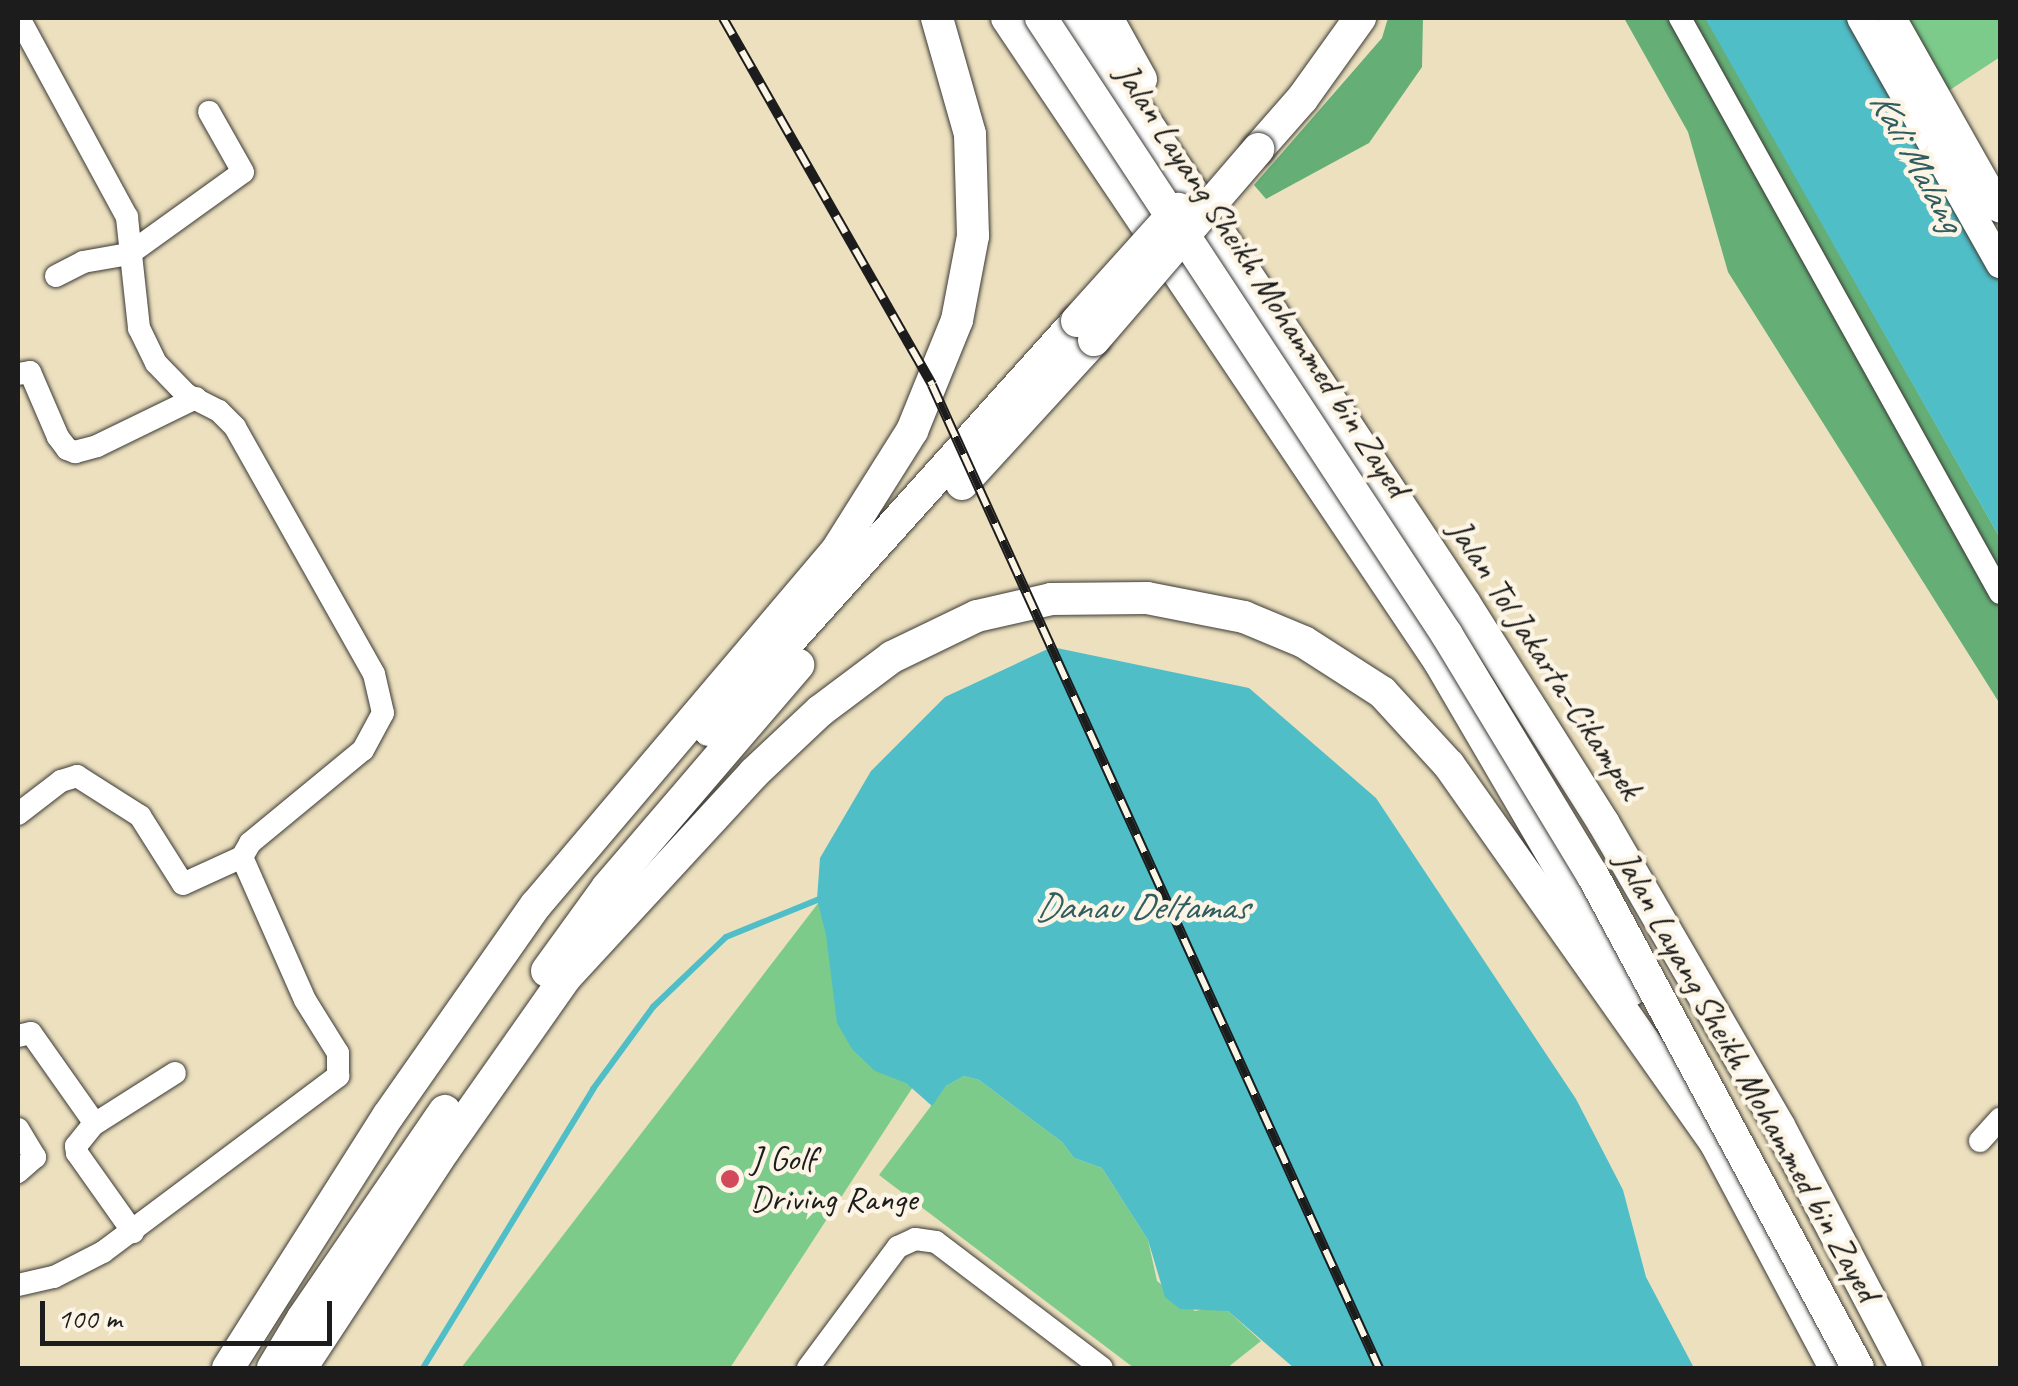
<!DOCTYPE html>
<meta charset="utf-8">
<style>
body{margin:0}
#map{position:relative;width:2018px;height:1386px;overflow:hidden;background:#ece0bf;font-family:Caveat,sans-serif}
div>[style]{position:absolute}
.green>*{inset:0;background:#7ccb8b}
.forest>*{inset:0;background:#65af77}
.water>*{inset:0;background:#50bec7}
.stream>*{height:6px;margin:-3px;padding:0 3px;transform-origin:3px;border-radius:3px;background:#50bec7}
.roads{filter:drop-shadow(0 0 2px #3b3934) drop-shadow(0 0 2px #3b3934)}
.minor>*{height:22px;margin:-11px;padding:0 11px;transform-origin:11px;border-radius:11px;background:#fff}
.major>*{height:28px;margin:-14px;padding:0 14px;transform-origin:14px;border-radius:14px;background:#fff}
.highway>*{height:32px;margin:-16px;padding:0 16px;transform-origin:16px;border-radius:16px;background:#fff}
.rail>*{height:10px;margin-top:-5px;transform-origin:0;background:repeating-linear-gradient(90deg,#fcf5e5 0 19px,#1c1c1c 0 38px);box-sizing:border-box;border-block:2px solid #1c1c1c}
.bridges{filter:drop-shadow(0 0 2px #3b3934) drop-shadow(0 0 2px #3b3934)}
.highway-bridge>*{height:32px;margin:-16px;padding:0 16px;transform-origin:16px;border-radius:16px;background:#fff}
.dots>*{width:28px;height:28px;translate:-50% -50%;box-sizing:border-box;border:5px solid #fcf5e5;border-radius:50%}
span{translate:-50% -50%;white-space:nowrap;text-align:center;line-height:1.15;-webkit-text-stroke:9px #fcf5e5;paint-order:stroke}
.street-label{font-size:35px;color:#1c1c1c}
.poi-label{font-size:35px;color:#1c1c1c}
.left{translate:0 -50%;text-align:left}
.water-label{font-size:38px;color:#315d60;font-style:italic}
.frame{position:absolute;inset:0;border:20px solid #1c1c1c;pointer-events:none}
.scale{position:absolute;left:40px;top:1301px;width:292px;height:45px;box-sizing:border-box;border:5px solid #1c1c1c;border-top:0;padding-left:12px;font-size:30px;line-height:35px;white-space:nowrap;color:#1c1c1c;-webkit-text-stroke:8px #fcf5e5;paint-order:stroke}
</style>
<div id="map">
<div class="green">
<i style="clip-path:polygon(1862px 18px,2000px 18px,2000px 57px,1918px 111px)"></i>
<i style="clip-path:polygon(836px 880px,976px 990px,730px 1368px,461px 1368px)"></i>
<i style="clip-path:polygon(964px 1076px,979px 1080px,1062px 1142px,1074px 1158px,1102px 1168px,1148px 1240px,1157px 1281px,1195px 1311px,1216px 1307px,1228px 1311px,1261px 1341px,1227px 1368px,1134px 1368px,879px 1175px,946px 1086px)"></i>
</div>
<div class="forest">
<i style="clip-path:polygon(1388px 18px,1423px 18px,1422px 67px,1369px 143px,1266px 199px,1254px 185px,1382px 38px)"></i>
<i style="clip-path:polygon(1624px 18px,1706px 18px,2000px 538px,2000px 704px,1728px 272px,1688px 132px)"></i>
</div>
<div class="water">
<i style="clip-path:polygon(1705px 18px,1861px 18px,2000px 281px,2000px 538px)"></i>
<i style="clip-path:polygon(1052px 647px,1249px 688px,1376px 798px,1576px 1099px,1623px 1190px,1646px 1277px,1694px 1368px,1294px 1368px,1228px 1311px,1180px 1309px,1165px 1297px,1148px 1240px,1102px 1168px,1074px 1158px,1062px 1142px,979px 1080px,964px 1076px,946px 1086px,932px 1106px,906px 1083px,875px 1071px,852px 1049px,837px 1023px,826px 935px,817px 899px,820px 858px,871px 771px,945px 697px)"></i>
</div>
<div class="stream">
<i style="left:423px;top:1368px;width:327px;rotate:-58.6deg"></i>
<i style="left:593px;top:1089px;width:102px;rotate:-53.8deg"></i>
<i style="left:653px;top:1007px;width:101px;rotate:-43.8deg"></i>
<i style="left:726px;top:937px;width:104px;rotate:-22.1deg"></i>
</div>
<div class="roads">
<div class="minor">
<i style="left:1680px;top:18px;width:658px;rotate:60.9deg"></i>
<i style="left:56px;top:276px;width:30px;rotate:-27deg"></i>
<i style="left:83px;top:262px;width:47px;rotate:-9.9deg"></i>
<i style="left:129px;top:254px;width:140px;rotate:-35.7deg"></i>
<i style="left:243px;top:172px;width:69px;rotate:-119.5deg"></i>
<i style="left:18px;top:374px;width:12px;rotate:-9deg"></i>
<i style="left:30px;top:372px;width:71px;rotate:66.7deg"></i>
<i style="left:58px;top:437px;width:15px;rotate:53deg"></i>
<i style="left:67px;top:449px;width:9px;rotate:21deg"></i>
<i style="left:75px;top:452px;width:23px;rotate:-15deg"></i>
<i style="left:97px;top:446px;width:110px;rotate:-25.9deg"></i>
<i style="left:18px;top:814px;width:54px;rotate:-37.5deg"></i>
<i style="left:61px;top:781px;width:17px;rotate:-17deg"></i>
<i style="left:77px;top:776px;width:75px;rotate:32.4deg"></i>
<i style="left:140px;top:816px;width:80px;rotate:57.7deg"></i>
<i style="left:183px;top:884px;width:65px;rotate:-24.6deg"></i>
<i style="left:18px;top:1036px;width:13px;rotate:-13deg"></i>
<i style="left:31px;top:1033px;width:104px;rotate:54.8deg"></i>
<i style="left:91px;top:1118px;width:7px;rotate:74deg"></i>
<i style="left:93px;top:1125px;width:27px;rotate:129deg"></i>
<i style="left:76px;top:1146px;width:7px;rotate:82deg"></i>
<i style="left:77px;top:1153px;width:97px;rotate:54.7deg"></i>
<i style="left:93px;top:1125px;width:97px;rotate:-32.4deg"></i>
<i style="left:18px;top:1129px;width:33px;rotate:59deg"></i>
<i style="left:35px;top:1157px;width:23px;rotate:139deg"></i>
<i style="left:1980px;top:1141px;width:30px;rotate:-48deg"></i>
<i style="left:18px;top:1285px;width:37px;rotate:-13deg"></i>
<i style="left:54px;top:1277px;width:55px;rotate:-27deg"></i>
<i style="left:103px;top:1252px;width:294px;rotate:-36.8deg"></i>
<i style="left:338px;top:1076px;width:23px;rotate:-90deg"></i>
<i style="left:338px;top:1053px;width:62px;rotate:-121.9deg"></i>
<i style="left:305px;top:1000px;width:156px;rotate:-113.8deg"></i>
<i style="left:242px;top:857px;width:16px;rotate:-60deg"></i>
<i style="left:250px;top:843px;width:146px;rotate:-39.5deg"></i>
<i style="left:363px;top:750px;width:42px;rotate:-61.6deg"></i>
<i style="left:383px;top:713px;width:40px;rotate:-103deg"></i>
<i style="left:374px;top:674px;width:283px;rotate:-119.4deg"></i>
<i style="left:235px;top:427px;width:23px;rotate:-135deg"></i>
<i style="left:219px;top:411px;width:37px;rotate:-153deg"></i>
<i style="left:186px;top:394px;width:43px;rotate:-134.1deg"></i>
<i style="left:156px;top:363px;width:39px;rotate:-116deg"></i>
<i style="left:139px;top:328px;width:112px;rotate:-96.2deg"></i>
<i style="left:127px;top:217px;width:226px;rotate:-118.5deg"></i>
<i style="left:808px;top:1368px;width:151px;rotate:-53.4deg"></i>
<i style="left:898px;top:1247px;width:19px;rotate:-25deg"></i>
<i style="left:915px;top:1239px;width:21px;rotate:8deg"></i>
<i style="left:936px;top:1242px;width:208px;rotate:37.2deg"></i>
</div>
<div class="major">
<i style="left:1861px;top:18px;width:283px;rotate:60.5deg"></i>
<i style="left:1892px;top:18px;width:219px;rotate:60.5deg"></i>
</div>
<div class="highway">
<i style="left:1007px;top:18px;width:775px;rotate:56.1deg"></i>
<i style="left:1439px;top:661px;width:381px;rotate:59.7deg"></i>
<i style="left:1077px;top:18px;width:703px;rotate:56.49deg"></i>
<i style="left:1465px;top:604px;width:260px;rotate:57.7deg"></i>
<i style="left:1604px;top:824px;width:349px;rotate:59.9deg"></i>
<i style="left:1779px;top:1126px;width:273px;rotate:62.3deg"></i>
<i style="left:1107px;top:18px;width:70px;rotate:60.9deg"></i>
<i style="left:1258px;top:149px;width:67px;rotate:-48.7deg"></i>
<i style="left:1302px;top:99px;width:100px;rotate:-54.4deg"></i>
<i style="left:962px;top:484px;width:195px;rotate:-47.5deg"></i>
<i style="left:709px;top:730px;width:550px;rotate:-48.02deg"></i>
<i style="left:547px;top:971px;width:102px;rotate:-54.1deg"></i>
<i style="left:607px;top:888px;width:294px;rotate:-49.4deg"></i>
<i style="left:1706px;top:1125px;width:275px;rotate:62deg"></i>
<i style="left:228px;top:1368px;width:299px;rotate:-57.6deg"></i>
<i style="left:388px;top:1116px;width:258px;rotate:-55deg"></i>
<i style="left:536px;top:905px;width:465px;rotate:-49.7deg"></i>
<i style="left:837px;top:550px;width:141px;rotate:-57.8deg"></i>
<i style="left:912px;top:431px;width:120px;rotate:-67.9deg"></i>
<i style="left:957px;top:320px;width:86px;rotate:-79.2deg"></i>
<i style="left:973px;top:236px;width:102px;rotate:-91.7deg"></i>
<i style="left:970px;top:134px;width:121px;rotate:-105.9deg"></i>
<i style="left:273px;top:1368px;width:58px;rotate:-59deg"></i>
<i style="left:303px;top:1318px;width:251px;rotate:-55.6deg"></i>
<i style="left:301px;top:1368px;width:262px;rotate:-56.7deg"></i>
<i style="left:445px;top:1149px;width:210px;rotate:-54.9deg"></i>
<i style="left:566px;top:977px;width:277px;rotate:-47.3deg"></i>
<i style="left:754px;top:773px;width:91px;rotate:-43.2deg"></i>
<i style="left:820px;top:711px;width:90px;rotate:-36.9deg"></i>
<i style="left:892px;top:657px;width:94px;rotate:-25.8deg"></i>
<i style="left:977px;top:616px;width:76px;rotate:-12.9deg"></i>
<i style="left:1051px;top:599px;width:96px;rotate:-0.6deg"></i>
<i style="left:1147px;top:598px;width:99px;rotate:11.1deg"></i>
<i style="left:1244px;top:617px;width:65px;rotate:22.6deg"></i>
<i style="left:1304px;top:642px;width:93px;rotate:32.7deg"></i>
<i style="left:1382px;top:692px;width:99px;rotate:47.5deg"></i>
<i style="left:1449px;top:765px;width:464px;rotate:54.8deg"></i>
</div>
</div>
<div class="rail">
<i style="left:723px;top:18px;width:422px;rotate:60.3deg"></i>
<i style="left:932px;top:385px;width:1080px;rotate:65.55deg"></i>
</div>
<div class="bridges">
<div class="highway-bridge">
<i style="left:1041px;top:18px;width:739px;rotate:56.65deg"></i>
<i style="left:1447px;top:635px;width:280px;rotate:58.8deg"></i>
<i style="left:1592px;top:874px;width:561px;rotate:61.7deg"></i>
<i style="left:1077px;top:321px;width:151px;rotate:-48deg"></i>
<i style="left:1094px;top:340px;width:252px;rotate:-49.3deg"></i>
</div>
</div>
<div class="dots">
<i style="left:730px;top:1179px;background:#d1495b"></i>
</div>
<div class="street-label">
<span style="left:1262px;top:280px;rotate:57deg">Jalan Layang Sheikh Mohammed bin Zayed</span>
<span style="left:1545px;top:659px;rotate:57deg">Jalan Tol Jakarta–Cikampek</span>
<span style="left:1747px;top:1076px;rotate:61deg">Jalan Layang Sheikh Mohammed bin Zayed</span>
</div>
<div class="poi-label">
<span class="left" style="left:750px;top:1179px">J Golf<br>Driving Range</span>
</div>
<div class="water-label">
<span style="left:1917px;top:161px;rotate:61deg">Kali Malang</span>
<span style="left:1141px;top:907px">Danau Deltamas</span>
</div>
<div class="frame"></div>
<div class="scale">100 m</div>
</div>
